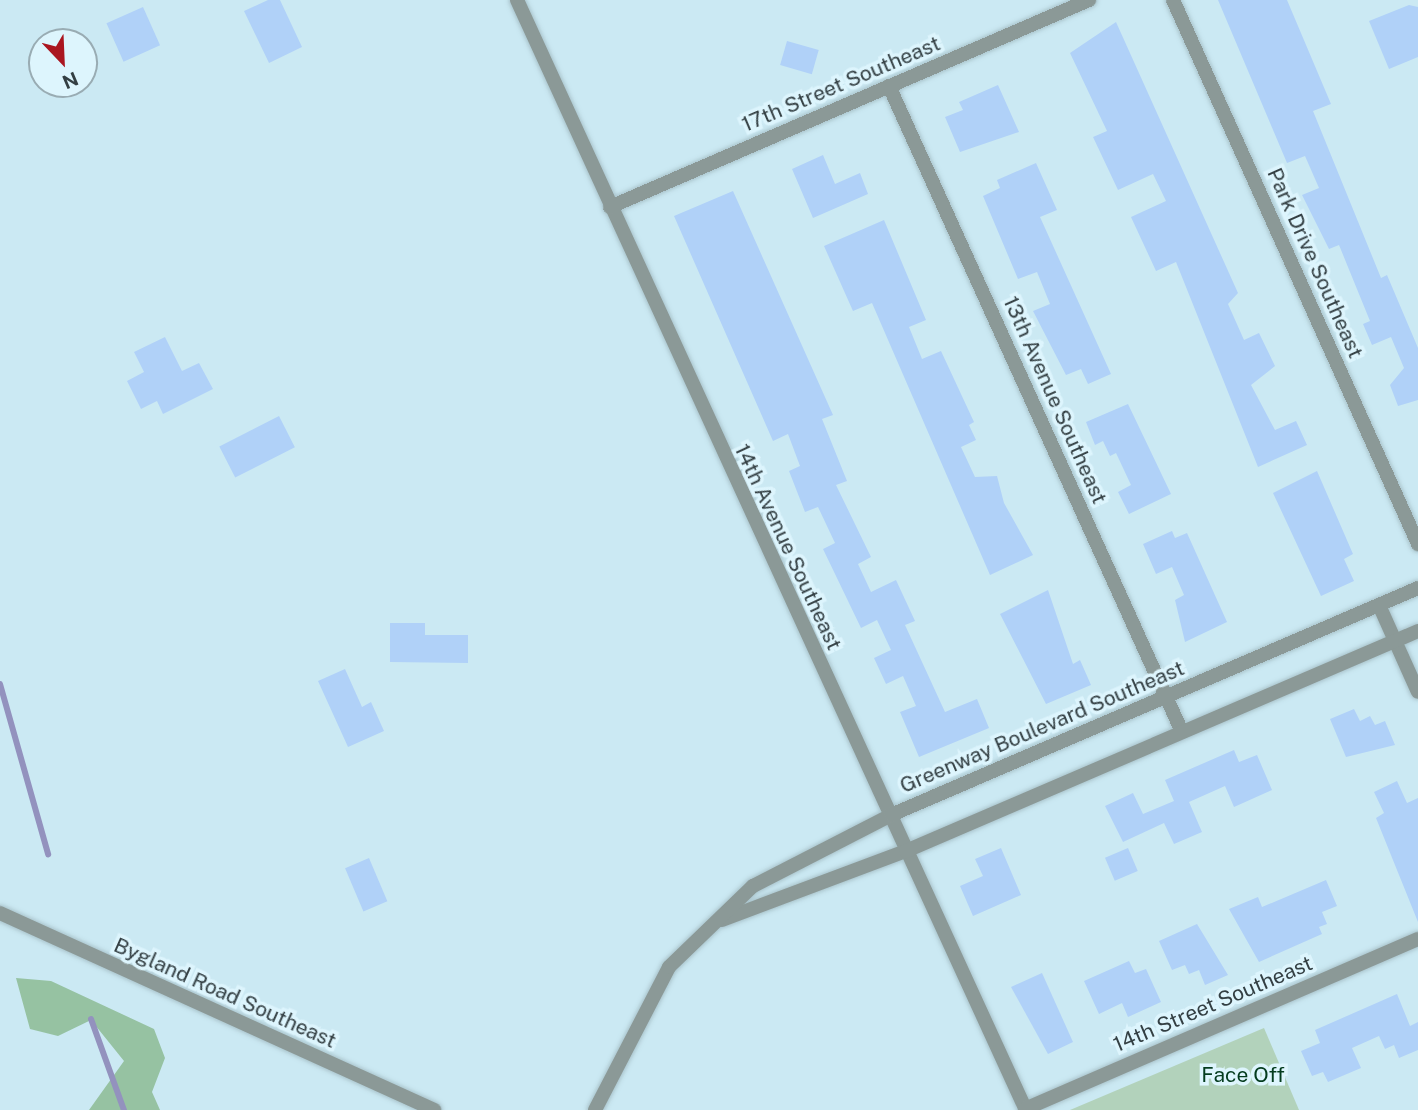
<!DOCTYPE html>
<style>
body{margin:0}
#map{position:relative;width:1418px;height:1110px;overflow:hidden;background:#cbe9f3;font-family:"Public Sans",sans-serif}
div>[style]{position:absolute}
.green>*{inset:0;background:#b2d2bb}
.forest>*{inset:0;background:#96c2a2}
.stream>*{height:6px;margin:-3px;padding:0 3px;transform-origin:3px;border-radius:3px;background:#9392be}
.building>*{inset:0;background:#b0d1f8;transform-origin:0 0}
.roads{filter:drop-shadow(0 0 2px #aac4cc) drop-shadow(0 0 2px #aac4cc)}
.minor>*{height:14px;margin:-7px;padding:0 7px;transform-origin:7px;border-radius:7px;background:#8b9997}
.tertiary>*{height:14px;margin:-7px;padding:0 7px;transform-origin:7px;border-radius:7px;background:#8b9997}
span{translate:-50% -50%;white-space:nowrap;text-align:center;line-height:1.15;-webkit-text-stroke:7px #ddf5fd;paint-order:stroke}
.street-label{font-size:21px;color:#333f43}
.park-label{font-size:21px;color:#043c1e}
.north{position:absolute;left:28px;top:28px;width:70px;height:70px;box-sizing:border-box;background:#ddf5fd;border:2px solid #99acb3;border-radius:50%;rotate:157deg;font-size:19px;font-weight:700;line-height:28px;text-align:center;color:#333f43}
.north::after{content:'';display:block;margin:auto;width:24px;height:32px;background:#aa1620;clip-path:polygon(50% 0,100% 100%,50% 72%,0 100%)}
</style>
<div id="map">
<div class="green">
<i style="clip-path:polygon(1264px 1028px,1299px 1110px,1070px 1110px)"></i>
</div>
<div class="forest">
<i style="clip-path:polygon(16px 978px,51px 981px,154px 1029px,165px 1058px,152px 1092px,160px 1110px,89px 1110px,124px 1061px,91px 1020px,58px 1036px,30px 1029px)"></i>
</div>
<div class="stream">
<i style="left:0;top:684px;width:177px;rotate:74.2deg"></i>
<i style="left:91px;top:1019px;width:97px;rotate:70.1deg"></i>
</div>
<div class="building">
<i style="clip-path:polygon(268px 0,280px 0,302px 47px,269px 63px,244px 11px)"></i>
<i style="clip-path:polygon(1218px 0,1287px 0,1331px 104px,1313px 111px,1381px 278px,1387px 275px,1418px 348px,1418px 400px,1398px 406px,1390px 385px,1404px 368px,1391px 337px,1372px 345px,1363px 324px,1370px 321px,1339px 245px,1329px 249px,1302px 195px,1319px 188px,1305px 156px,1287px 163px)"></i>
<i style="clip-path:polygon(1409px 5px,1418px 7px,1418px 57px,1389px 69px,1369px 21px)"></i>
<i style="left:143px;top:7px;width:42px;height:40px;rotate:66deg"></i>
<i style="clip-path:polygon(1116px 22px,1238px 293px,1228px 304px,1244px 340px,1259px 333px,1275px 366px,1251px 385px,1275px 430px,1296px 421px,1307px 445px,1258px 467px,1176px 262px,1156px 271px,1131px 217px,1166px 201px,1153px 174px,1118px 190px,1093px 137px,1107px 131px,1070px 53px)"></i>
<i style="left:787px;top:41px;width:33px;height:25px;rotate:16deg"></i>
<i style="clip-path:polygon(998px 85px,1019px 132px,960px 152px,945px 117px,963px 110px,959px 102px)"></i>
<i style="clip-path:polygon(823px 155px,835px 184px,860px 173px,868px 194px,813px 218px,792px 169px)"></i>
<i style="clip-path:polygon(1036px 163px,1057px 210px,1040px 217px,1111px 374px,1088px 384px,1081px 369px,1066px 375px,1033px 311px,1050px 304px,1037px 272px,1018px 279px,983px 196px,1000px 188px,997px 180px)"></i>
<i style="clip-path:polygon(733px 191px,833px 415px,822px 419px,847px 481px,836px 485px,871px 557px,858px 564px,871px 592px,896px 580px,915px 621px,905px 625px,945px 712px,977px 699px,989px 728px,919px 757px,900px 712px,916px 706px,903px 676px,886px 684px,874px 658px,891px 650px,877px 620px,861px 628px,823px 549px,835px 543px,818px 507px,805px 512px,789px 471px,800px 466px,788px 434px,773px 441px,674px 216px)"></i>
<i style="clip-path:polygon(884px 220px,926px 320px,909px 327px,922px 359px,941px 351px,974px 422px,969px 425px,976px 440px,961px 447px,975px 477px,997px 476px,1004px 503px,1033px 555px,990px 575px,872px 303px,853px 311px,824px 246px)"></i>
<i style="clip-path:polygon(165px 337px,182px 371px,199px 363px,213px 389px,163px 414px,157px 401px,141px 409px,127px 381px,144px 372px,134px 352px)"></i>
<i style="clip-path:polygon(1128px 404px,1171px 494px,1129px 514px,1118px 492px,1131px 485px,1116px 453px,1110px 456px,1103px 441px,1095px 445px,1086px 422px)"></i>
<i style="left:279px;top:416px;width:35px;height:67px;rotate:63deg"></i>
<i style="clip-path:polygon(1317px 471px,1353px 554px,1344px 559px,1354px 581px,1321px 596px,1273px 493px)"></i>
<i style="clip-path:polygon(1172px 531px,1175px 538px,1187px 533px,1227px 622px,1185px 642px,1175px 600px,1184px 595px,1172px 567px,1156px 574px,1143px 544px)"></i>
<i style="clip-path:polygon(1048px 590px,1073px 664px,1080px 660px,1091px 685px,1046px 704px,1000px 614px)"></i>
<i style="clip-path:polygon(390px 623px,425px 623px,425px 635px,468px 635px,468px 663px,390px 662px)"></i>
<i style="clip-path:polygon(345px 669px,362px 707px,371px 702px,384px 731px,348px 747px,318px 681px)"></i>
<i style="clip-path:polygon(1354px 709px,1360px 721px,1370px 716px,1375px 725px,1385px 721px,1395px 745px,1346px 757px,1330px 719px)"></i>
<i style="clip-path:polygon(1234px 750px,1239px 762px,1257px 755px,1272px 790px,1234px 807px,1225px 786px,1189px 802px,1202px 832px,1174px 844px,1164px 823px,1123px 842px,1105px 806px,1133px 793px,1143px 814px,1174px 801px,1165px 780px)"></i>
<i style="clip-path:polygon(1397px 781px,1407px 803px,1418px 798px,1418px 922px,1376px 818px,1384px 813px,1374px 792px)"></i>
<i style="clip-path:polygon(1001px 848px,1021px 895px,973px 916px,960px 886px,983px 876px,975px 859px)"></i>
<i style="left:1128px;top:848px;width:25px;height:25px;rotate:67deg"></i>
<i style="left:369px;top:858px;width:47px;height:26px;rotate:67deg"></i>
<i style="clip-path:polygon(1326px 880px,1337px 906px,1322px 912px,1327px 924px,1319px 927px,1322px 934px,1259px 962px,1229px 909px,1258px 897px,1262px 907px)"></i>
<i style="clip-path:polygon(1197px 924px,1228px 975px,1205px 985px,1199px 970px,1189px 974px,1185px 965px,1172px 970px,1159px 941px)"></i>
<i style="clip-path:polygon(1129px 961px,1135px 973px,1146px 969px,1161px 1002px,1128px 1017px,1122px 1003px,1099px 1014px,1084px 981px)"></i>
<i style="clip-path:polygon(1042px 973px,1073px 1042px,1048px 1054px,1011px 987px)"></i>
<i style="clip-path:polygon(1397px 994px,1410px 1026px,1418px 1022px,1418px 1050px,1399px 1058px,1394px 1045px,1385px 1049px,1379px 1036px,1352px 1048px,1361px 1068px,1328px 1082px,1323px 1072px,1312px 1076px,1301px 1051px,1320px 1043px,1315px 1030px)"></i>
</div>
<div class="roads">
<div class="minor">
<i style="left:517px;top:0;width:1221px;rotate:65.37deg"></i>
<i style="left:1173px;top:0;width:597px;rotate:65.75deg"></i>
<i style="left:889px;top:86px;width:709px;rotate:65.6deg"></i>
<i style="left:610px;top:207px;width:522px;rotate:-23.37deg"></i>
<i style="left:1379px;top:605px;width:95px;rotate:65.9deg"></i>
<i style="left:1025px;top:1109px;width:428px;rotate:-23.4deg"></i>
</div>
<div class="tertiary">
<i style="left:0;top:913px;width:477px;rotate:24.4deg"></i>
<i style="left:722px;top:920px;width:197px;rotate:-20.6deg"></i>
<i style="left:906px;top:851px;width:557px;rotate:-23.25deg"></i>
<i style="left:595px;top:1110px;width:161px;rotate:-62.6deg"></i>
<i style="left:669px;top:967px;width:117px;rotate:-44deg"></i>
<i style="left:753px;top:886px;width:155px;rotate:-27.2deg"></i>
<i style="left:891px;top:815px;width:574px;rotate:-23.3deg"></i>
</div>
</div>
<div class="street-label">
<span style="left:841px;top:84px;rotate:-23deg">17th Street Southeast</span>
<span style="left:1315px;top:263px;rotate:66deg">Park Drive Southeast</span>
<span style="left:1055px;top:400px;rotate:66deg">13th Avenue Southeast</span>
<span style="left:788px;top:547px;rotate:65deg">14th Avenue Southeast</span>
<span style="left:1042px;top:727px;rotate:-23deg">Greenway Boulevard Southeast</span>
<span style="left:225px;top:993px;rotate:24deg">Bygland Road Southeast</span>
<span style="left:1213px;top:1004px;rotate:-23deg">14th Street Southeast</span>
</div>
<div class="park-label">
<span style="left:1243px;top:1075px">Face Off</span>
</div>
<div class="north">N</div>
</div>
